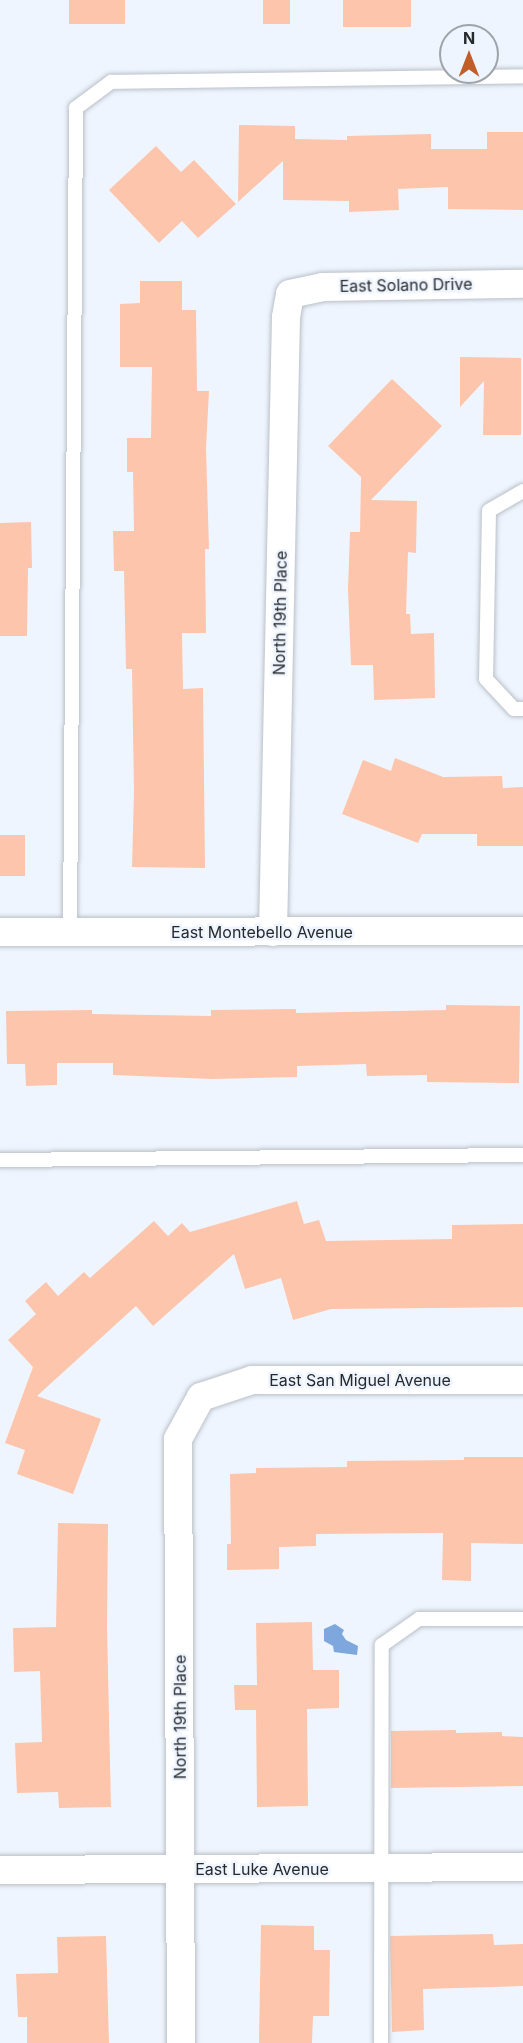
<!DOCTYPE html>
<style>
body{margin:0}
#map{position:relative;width:523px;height:2043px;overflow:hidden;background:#eff5fe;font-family:Inter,sans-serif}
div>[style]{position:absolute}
.water>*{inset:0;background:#7da7dd}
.building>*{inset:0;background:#fdc5ab;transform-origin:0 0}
.roads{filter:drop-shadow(0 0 2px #bac0c8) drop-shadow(0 0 2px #bac0c8)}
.lane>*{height:14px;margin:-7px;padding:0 7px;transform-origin:7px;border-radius:7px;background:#fff}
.street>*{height:28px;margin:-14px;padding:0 14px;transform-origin:14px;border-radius:14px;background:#fff}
span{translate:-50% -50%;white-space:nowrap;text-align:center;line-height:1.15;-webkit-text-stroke:5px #eff5fe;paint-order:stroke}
.street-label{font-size:16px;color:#272a2d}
.north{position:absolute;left:439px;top:24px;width:60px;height:60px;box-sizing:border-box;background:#eff5fe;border:2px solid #9fa4aa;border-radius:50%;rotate:0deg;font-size:16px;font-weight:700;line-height:24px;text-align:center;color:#272a2d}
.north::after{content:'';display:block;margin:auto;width:21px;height:27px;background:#c15d28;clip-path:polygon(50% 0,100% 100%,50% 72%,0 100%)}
</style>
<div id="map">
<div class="water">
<i style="clip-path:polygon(335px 1624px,344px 1630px,342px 1634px,346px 1640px,358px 1646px,357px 1655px,334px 1652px,333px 1646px,324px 1641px,324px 1629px)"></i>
</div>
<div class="building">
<i style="left:69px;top:0;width:56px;height:24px"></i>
<i style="left:263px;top:0;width:27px;height:24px"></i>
<i style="left:343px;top:0;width:68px;height:27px"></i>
<i style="clip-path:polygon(239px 125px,295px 126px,295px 139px,347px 140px,347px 136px,431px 134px,431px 149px,487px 149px,487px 132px,523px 132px,523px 210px,448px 209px,448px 187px,398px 189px,399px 210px,349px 212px,349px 201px,283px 200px,283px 161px,238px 202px)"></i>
<i style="clip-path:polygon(156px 146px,181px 172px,194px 160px,236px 204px,198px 238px,182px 221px,159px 243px,109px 190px)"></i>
<i style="clip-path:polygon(140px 281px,182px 281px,182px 310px,196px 310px,197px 391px,209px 391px,206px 448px,209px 549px,205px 549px,206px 633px,182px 633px,183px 689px,203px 688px,205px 868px,132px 867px,134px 791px,132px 669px,126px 669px,124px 571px,114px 571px,113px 531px,134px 531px,133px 472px,127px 472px,127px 438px,151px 438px,152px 367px,120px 367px,120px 304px,140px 303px)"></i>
<i style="clip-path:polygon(460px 357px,521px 358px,521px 435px,483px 435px,484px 381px,460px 407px)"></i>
<i style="clip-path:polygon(392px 379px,442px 426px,371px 500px,417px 501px,416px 553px,408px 552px,406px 614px,410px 614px,411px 634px,434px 633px,435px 698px,374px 700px,373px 665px,351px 665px,348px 590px,350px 532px,360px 532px,361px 477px,328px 446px)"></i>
<i style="clip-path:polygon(31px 522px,32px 568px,28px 568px,27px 636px,0 636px,0 523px)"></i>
<i style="clip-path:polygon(395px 758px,443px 777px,502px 776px,503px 788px,523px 787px,523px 846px,477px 846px,477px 834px,422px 834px,418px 843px,342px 814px,363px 760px,391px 771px)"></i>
<i style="left:0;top:835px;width:25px;height:41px"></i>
<i style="clip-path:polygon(446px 1005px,520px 1006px,519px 1083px,427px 1082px,427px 1075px,367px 1076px,366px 1064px,297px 1066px,297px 1077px,212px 1079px,113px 1075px,113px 1063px,57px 1063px,57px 1085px,26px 1086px,25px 1064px,7px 1064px,6px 1011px,92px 1010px,92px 1014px,211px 1016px,211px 1010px,296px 1009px,296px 1013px,446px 1010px)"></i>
<i style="clip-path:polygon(297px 1201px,304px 1224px,319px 1220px,326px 1241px,452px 1239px,452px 1225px,523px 1224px,523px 1307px,331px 1309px,293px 1320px,281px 1278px,245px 1289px,234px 1254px,153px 1326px,136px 1306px,37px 1396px,101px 1419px,73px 1494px,17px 1474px,25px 1450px,5px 1443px,33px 1367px,8px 1340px,36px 1314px,25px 1301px,46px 1282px,58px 1296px,84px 1272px,90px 1278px,154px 1221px,168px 1236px,182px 1223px,190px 1232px)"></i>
<i style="clip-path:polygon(464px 1457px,523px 1457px,523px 1544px,471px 1543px,471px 1581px,442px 1580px,443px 1533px,316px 1534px,316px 1546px,279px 1547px,279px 1569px,227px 1570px,227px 1544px,231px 1544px,230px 1474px,256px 1473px,256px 1468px,347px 1467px,347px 1461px,464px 1460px)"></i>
<i style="clip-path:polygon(58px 1523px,108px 1524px,107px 1626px,111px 1807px,59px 1808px,58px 1792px,17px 1793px,15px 1743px,42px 1742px,40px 1671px,14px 1672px,13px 1628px,56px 1627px)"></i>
<i style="clip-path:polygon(312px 1622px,313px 1670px,339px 1670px,339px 1708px,307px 1709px,308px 1806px,257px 1807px,256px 1710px,235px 1710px,234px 1685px,257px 1685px,256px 1623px)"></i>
<i style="clip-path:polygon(456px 1730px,456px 1733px,502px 1732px,502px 1736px,523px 1737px,523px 1786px,391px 1788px,391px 1731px)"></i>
<i style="clip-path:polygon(261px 1925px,314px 1926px,314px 1950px,330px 1950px,329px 2016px,313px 2016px,312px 2043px,259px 2043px)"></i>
<i style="clip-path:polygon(493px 1934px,494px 1945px,523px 1944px,523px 1986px,423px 1989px,424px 2030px,392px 2032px,390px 1936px)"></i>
<i style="clip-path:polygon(106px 1936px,109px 2043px,27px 2043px,27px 2017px,18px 2017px,16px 1974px,58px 1973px,57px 1937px)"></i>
</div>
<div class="roads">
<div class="lane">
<i style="left:523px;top:491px;width:39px;rotate:150deg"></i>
<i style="left:489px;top:511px;width:168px;rotate:91deg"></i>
<i style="left:486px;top:679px;width:41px;rotate:47deg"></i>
<i style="left:514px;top:709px;width:9px"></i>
<i style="left:70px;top:932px;width:824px;rotate:-89.58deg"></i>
<i style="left:76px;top:108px;width:44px;rotate:-36.6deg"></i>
<i style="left:111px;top:82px;width:412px;rotate:-0.8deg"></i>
<i style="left:0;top:1160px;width:523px;rotate:-0.55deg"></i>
<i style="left:381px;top:2043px;width:398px;rotate:-89.9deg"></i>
<i style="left:382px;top:1645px;width:45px;rotate:-35.1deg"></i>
<i style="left:419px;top:1619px;width:104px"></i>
</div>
<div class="street">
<i style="left:0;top:932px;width:523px;rotate:-0.11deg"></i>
<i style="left:273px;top:932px;width:615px;rotate:-88.79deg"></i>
<i style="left:286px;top:317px;width:23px;rotate:-80deg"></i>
<i style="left:290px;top:294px;width:34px;rotate:-12deg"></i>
<i style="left:323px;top:287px;width:200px;rotate:-0.9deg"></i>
<i style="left:0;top:1870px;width:523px;rotate:-0.33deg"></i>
<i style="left:181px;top:2043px;width:604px;rotate:-90.28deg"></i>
<i style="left:178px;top:1439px;width:48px;rotate:-61.3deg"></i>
<i style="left:201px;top:1397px;width:54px;rotate:-18.4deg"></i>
<i style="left:252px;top:1380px;width:271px"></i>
</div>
</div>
<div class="street-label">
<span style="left:406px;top:285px;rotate:-1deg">East Solano Drive</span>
<span style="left:280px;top:613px;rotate:-89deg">North 19th Place</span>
<span style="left:262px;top:932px">East Montebello Avenue</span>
<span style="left:360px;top:1380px">East San Miguel Avenue</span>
<span style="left:180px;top:1717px;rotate:-90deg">North 19th Place</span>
<span style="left:262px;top:1869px">East Luke Avenue</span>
</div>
<div class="north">N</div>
</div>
